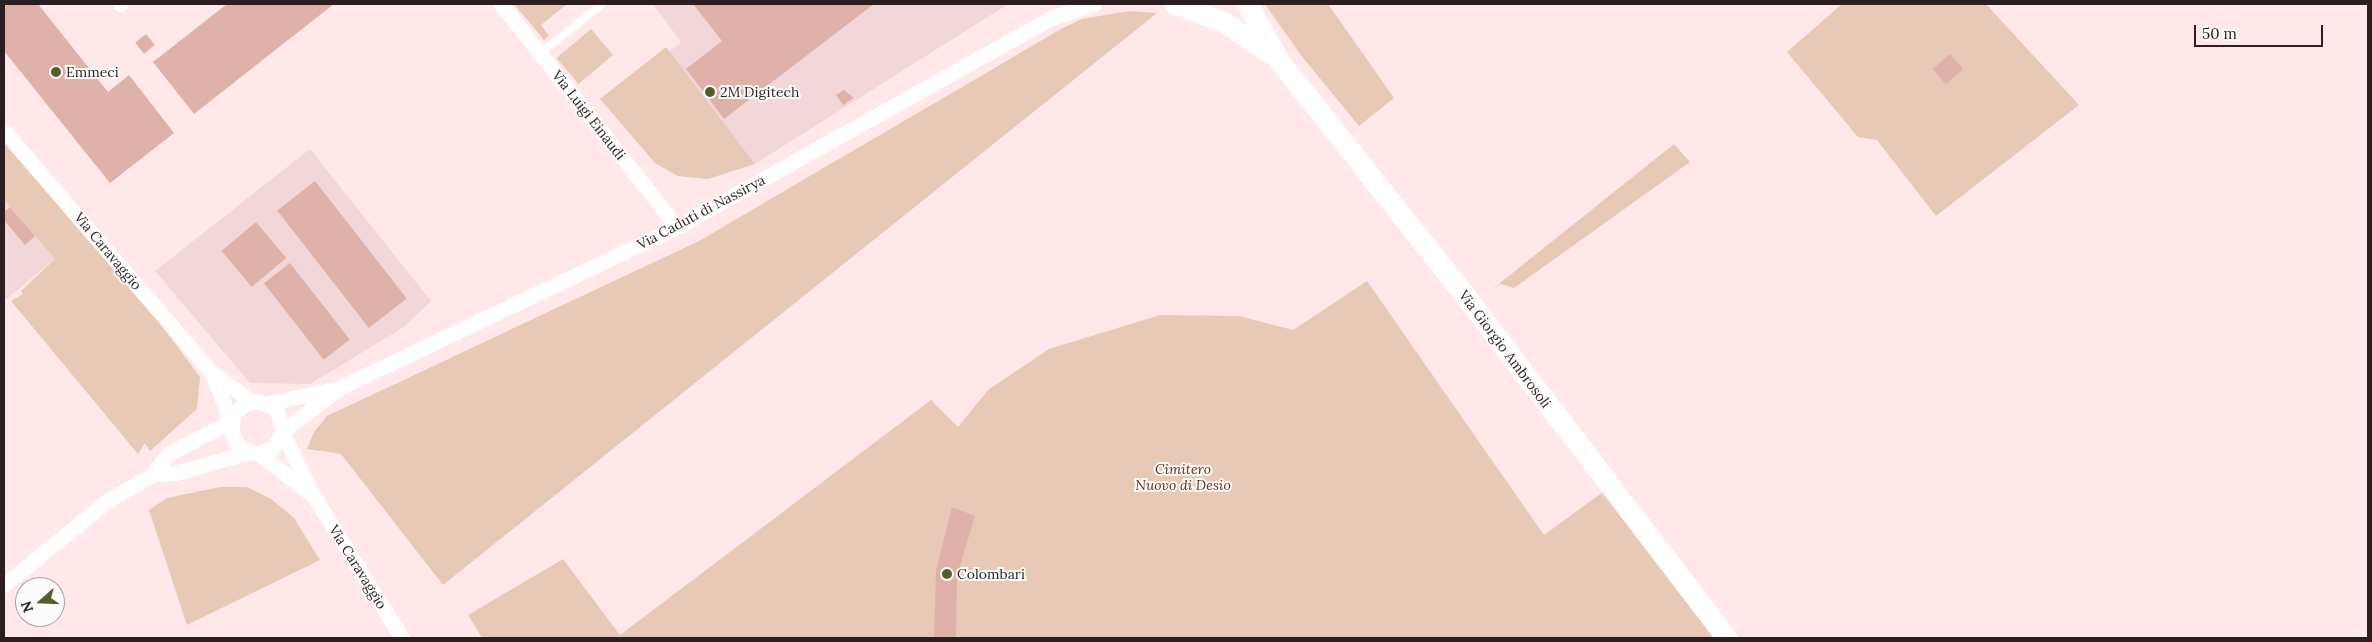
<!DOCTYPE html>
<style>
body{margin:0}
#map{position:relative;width:2372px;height:642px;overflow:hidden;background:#ffe7ea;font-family:Lora,serif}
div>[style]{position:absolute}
.built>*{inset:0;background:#f3d6d9}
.green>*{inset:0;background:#e8c9b6;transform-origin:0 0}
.building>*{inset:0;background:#dfb2a9;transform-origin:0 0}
.lane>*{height:8px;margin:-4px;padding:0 4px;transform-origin:4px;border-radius:4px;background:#fff}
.street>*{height:15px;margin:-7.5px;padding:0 7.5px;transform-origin:7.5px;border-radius:7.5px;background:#fff}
.secondary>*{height:21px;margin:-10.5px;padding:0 10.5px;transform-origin:10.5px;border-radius:10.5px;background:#fff}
.dots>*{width:14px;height:14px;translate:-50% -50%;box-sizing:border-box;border:2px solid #fbfbfb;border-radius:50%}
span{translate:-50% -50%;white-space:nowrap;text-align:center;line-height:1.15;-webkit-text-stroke:4px #fbfbfb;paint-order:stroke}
.poi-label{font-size:14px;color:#2c1e20}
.left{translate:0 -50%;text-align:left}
.street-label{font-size:14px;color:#2c1e20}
.park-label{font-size:14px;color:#5f300b;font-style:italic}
.frame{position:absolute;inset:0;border:5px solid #2c1e20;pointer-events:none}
.north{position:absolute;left:15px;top:577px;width:50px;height:50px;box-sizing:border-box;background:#fbfbfb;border:1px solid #a8a3a3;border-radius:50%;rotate:250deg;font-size:14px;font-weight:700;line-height:20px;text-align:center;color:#2c1e20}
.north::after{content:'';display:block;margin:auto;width:18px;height:22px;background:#565d2c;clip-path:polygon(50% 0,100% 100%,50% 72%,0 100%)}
.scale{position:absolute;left:2194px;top:25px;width:129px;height:22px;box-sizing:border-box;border:2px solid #2c1e20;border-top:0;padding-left:6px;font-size:15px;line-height:18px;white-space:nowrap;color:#2c1e20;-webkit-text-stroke:4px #fbfbfb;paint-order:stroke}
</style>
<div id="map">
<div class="built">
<i style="clip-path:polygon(653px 4px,1008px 4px,755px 164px,669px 52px,681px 42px)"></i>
<i style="clip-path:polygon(310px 149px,431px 301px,404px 327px,310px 384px,250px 383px,155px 271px)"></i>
<i style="clip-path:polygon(4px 200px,55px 259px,4px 301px)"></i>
</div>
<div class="green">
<i style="clip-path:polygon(514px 4px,567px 4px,541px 25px,549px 36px,544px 40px)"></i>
<i style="clip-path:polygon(1265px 4px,1328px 4px,1394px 98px,1359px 126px,1300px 54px)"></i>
<i style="clip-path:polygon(1842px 4px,1986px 4px,2079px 105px,1936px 216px,1877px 140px,1858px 137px,1787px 52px)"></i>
<i style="clip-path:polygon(1129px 11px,1157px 13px,443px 585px,341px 454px,307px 449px,314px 432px,327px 416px,699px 241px,1061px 29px,1082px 19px)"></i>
<i style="left:591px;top:29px;width:34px;height:45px;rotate:50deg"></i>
<i style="clip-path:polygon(666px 47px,755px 164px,708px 179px,678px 176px,655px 163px,600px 99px)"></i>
<i style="clip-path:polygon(4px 143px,142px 299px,200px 377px,197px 409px,150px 451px,145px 443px,138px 454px,11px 301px,23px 294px,21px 291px,55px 259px,4px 200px)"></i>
<i style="clip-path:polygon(1674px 144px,1690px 162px,1514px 288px,1500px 284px,1490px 291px)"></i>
<i style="clip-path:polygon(1367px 281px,1544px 535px,1603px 492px,1714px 638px,482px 638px,468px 615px,563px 559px,620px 635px,931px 400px,958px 427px,988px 390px,1049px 349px,1160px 315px,1239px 316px,1293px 330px)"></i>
<i style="clip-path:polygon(220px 487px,247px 487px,271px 499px,294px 518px,320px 560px,187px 625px,149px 510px,167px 498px)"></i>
</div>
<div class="building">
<i style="clip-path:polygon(4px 4px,38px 4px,108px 92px,129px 75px,174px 133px,110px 183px,4px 51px)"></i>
<i style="clip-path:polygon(227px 4px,334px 4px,194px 114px,153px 62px)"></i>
<i style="clip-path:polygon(693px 4px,874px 4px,724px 119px,686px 69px,722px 41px)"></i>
<i style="left:146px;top:34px;width:14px;height:14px;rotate:51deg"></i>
<i style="left:1950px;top:54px;width:20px;height:23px;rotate:49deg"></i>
<i style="clip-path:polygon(844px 90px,854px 98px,843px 105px,836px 95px)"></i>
<i style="left:315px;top:181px;width:149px;height:48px;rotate:52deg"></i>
<i style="clip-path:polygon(10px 207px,35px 236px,25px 245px,4px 220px,4px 212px)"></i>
<i style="left:256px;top:222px;width:47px;height:45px;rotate:50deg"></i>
<i style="left:290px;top:263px;width:97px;height:33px;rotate:52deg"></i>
<i style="clip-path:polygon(952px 507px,975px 516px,957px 576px,956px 638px,934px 638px,936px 571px)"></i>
</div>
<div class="lane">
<i style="left:541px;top:53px;width:78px;rotate:-38.8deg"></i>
</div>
<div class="street">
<i style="left:120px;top:4px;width:1px"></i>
<i style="left:501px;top:4px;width:284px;rotate:51.7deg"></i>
<i style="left:4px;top:131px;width:318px;rotate:49.3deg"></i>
<i style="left:211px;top:372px;width:49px;rotate:35.9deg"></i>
<i style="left:269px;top:403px;width:67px;rotate:-12deg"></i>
<i style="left:283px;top:431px;width:73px;rotate:-37.2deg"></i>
<i style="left:341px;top:387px;width:372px;rotate:-25.5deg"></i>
<i style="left:677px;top:227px;width:428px;rotate:-29.2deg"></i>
<i style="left:1051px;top:18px;width:45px;rotate:-18deg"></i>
<i style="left:283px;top:434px;width:68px;rotate:63.8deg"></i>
<i style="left:313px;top:495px;width:168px;rotate:58.1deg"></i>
<i style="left:258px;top:453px;width:16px;rotate:-18deg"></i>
<i style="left:273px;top:448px;width:20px;rotate:-60deg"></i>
<i style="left:283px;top:431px;width:24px;rotate:-107deg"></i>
<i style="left:276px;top:408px;width:20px;rotate:-160deg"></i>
<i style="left:257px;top:401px;width:13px;rotate:167deg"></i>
<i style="left:244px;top:404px;width:14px;rotate:135deg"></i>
<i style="left:234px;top:414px;width:15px;rotate:101deg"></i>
<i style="left:231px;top:429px;width:15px;rotate:70deg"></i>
<i style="left:236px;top:443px;width:16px;rotate:35deg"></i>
<i style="left:249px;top:452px;width:9px;rotate:6deg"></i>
<i style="left:258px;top:453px;width:66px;rotate:37.6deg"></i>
<i style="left:153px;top:474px;width:23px;rotate:-2deg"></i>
<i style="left:176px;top:473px;width:76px;rotate:-16deg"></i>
<i style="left:4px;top:585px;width:133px;rotate:-39.2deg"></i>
<i style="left:107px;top:501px;width:53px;rotate:-30.4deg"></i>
<i style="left:153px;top:474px;width:25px;rotate:-53deg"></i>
<i style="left:168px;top:454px;width:71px;rotate:-27.6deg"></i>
<i style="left:231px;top:421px;width:53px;rotate:-112.2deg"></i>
</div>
<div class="secondary">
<i style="left:1175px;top:4px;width:52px;rotate:20.2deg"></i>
<i style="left:1224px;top:22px;width:57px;rotate:34.2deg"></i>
<i style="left:1247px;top:4px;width:67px;rotate:60.4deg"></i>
<i style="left:1280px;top:62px;width:300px;rotate:51.6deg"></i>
<i style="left:1466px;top:297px;width:429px;rotate:52.6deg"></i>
</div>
<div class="dots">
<i style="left:56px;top:72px;background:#565d2c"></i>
<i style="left:710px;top:92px;background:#565d2c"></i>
<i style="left:947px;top:574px;background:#565d2c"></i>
</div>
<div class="poi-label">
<span class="left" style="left:66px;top:72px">Emmeci</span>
<span class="left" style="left:720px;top:92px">2M Digitech</span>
<span class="left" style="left:957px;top:574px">Colombari</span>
</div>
<div class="street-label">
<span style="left:589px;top:115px;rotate:52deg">Via Luigi Einaudi</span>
<span style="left:701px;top:212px;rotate:-28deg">Via Caduti di Nassirya</span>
<span style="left:108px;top:251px;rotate:50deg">Via Caravaggio</span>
<span style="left:1505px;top:349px;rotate:53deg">Via Giorgio Ambrosoli</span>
<span style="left:358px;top:567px;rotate:58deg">Via Caravaggio</span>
</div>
<div class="park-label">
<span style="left:1183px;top:477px">Cimitero<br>Nuovo di Desio</span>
</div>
<div class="frame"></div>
<div class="north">N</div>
<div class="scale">50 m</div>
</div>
